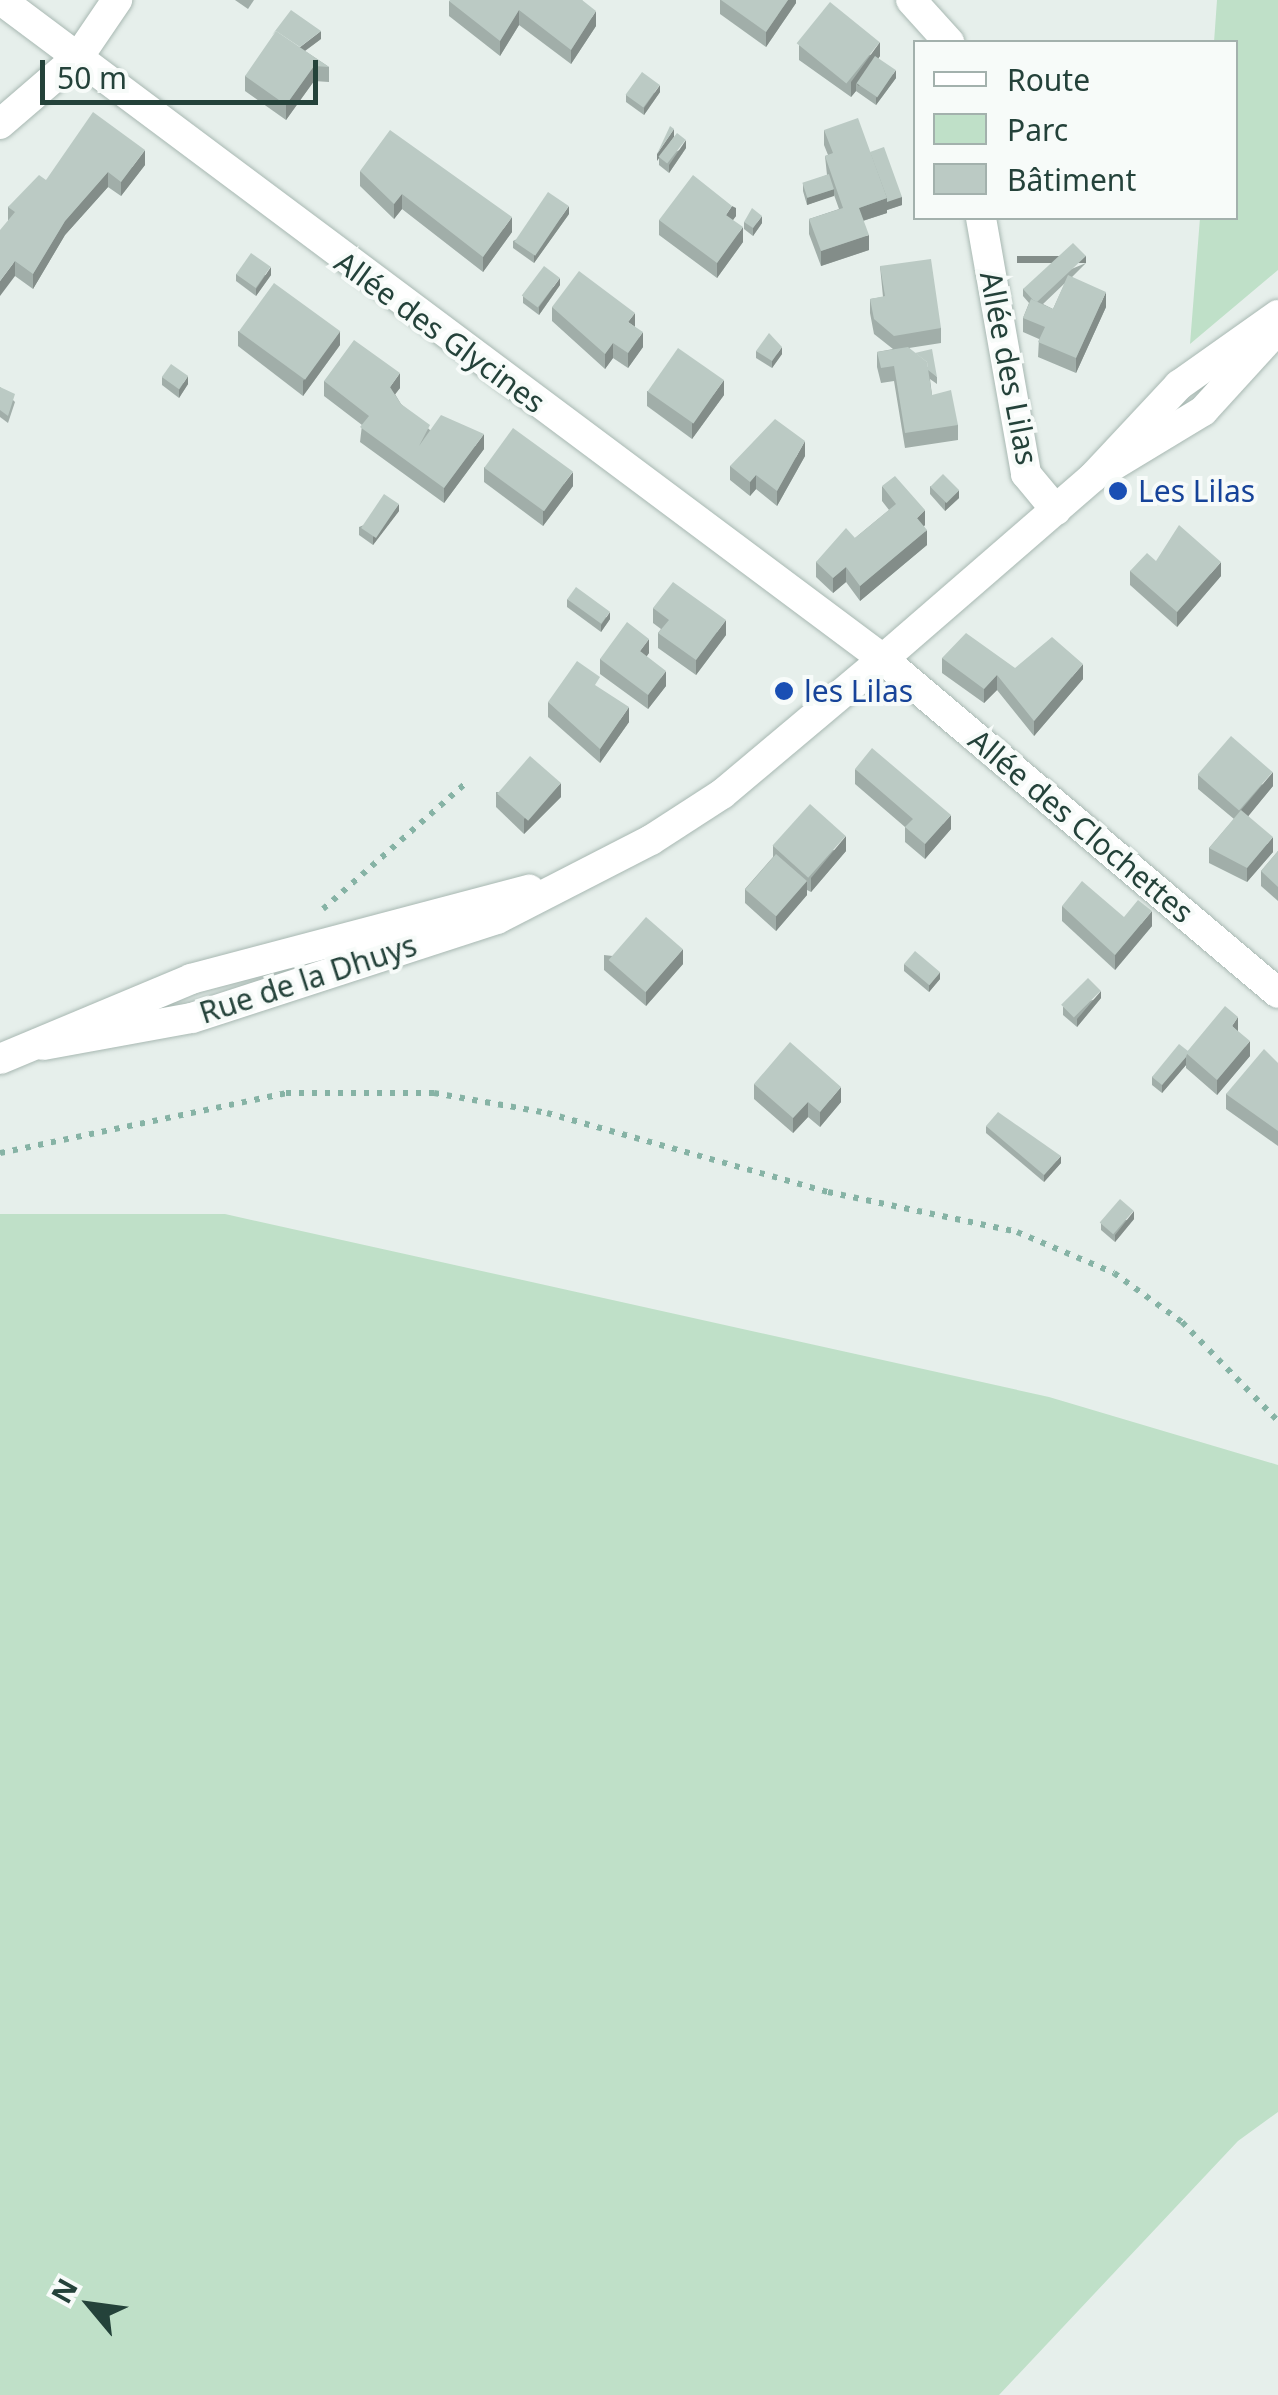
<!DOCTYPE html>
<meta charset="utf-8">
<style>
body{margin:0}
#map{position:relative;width:1278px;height:2395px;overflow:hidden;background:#e6efeb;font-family:"Noto Sans",sans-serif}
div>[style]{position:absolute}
.green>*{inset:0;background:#bfe0c8}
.path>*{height:6px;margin-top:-3px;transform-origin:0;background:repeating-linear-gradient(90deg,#86b3a5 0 5px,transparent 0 13px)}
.roads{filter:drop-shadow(0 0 2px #a8b8b2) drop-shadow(0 0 2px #a8b8b2)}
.minor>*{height:30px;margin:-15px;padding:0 15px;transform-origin:15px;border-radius:15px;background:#fff}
.tertiary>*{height:30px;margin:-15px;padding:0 15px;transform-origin:15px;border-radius:15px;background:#fff}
.wall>*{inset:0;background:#a1aea9}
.shaded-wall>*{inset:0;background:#838d89;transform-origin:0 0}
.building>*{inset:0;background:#bbcac4;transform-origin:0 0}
.dots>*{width:28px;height:28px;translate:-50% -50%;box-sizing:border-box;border:5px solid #f7fbf9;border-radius:50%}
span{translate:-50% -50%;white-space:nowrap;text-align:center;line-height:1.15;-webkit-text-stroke:8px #f7fbf9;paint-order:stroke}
.street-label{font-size:30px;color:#24423a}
.transit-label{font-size:30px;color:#164399}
.left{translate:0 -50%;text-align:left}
.legend{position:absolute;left:913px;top:40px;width:325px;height:180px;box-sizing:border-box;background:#f7fbf9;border:2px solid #a3b1ad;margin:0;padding:12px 18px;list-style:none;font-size:30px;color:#24423a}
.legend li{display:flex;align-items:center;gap:20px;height:50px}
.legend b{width:50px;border:2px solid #a3b1ad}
.north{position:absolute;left:40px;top:2255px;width:100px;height:100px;-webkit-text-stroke:8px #f7fbf9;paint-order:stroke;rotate:299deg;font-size:28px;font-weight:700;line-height:40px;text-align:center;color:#24423a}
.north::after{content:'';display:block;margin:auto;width:35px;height:45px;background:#24423a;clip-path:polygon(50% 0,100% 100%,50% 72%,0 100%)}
.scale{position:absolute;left:40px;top:60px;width:278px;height:45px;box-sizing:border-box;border:5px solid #24423a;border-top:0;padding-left:12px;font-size:30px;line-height:35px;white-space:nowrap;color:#24423a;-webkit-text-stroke:8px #f7fbf9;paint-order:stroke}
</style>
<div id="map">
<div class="green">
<i style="clip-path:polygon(1217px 0,1278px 0,1278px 270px,1190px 344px,1200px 218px,1236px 218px,1236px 42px,1214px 42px)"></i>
<i style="clip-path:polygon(0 1214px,225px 1214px,1049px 1397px,1278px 1465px,1278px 2112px,1238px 2141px,999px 2395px,0 2395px)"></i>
</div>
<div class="path">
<i style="left:323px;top:909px;width:189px;rotate:-41.4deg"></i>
<i style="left:0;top:1153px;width:292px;rotate:-11.8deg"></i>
<i style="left:286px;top:1093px;width:148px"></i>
<i style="left:434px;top:1093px;width:115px;rotate:10deg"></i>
<i style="left:547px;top:1113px;width:292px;rotate:15.7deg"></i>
<i style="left:828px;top:1192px;width:193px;rotate:11.9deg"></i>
<i style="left:1017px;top:1232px;width:105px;rotate:22.9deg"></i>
<i style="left:1114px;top:1273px;width:84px;rotate:35.8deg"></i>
<i style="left:1182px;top:1322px;width:138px;rotate:45.9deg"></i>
</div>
<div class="roads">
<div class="minor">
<i style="left:1px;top:0;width:1101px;rotate:36.77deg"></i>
<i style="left:883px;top:659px;width:517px;rotate:40.22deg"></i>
<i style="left:911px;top:0;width:57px;rotate:47.9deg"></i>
<i style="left:0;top:124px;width:104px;rotate:-40.7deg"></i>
<i style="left:79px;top:56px;width:68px;rotate:-55.8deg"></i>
<i style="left:981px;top:218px;width:260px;rotate:80deg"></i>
<i style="left:1026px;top:474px;width:47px;rotate:50.2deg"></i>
</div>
<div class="tertiary">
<i style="left:1104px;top:471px;width:116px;rotate:-31.2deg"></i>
<i style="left:1203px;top:411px;width:111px;rotate:-47.6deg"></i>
<i style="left:43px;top:1045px;width:151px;rotate:-10.3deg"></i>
<i style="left:192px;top:1018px;width:321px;rotate:-18deg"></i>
<i style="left:497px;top:919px;width:173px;rotate:-27.2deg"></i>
<i style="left:651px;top:840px;width:85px;rotate:-32.9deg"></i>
<i style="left:722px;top:794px;width:210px;rotate:-40deg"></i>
<i style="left:883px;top:659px;width:278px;rotate:-40.9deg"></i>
<i style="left:1093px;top:477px;width:126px;rotate:-46.9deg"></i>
<i style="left:1179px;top:385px;width:121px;rotate:-35.3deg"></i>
<i style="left:0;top:1059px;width:207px;rotate:-22.7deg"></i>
<i style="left:191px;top:979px;width:350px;rotate:-14.8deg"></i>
</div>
</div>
<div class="wall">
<i style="clip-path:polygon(235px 0,254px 0,248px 9px)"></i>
<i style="clip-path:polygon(582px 0,596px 26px,571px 64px,519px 25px,500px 56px,449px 16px,449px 1px)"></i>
<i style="clip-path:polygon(720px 0,796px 0,796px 3px,766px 47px,720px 14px)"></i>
<i style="clip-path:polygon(321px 39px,305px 51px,329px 67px,329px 82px,314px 81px,286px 120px,245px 91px,245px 76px)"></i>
<i style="clip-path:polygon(799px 45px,880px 56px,878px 58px,896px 78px,876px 105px,856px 91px,851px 97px,799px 60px)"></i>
<i style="clip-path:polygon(660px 92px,644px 115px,626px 102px,626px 95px)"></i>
<i style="clip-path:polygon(824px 130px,870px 152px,902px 205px,887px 210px,887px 213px,863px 221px,869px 250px,821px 266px,809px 234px,809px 219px,839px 209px,834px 195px,807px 205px,803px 191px,803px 184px,827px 175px,825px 156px,828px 155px,824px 145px)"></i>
<i style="clip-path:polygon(686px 148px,669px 173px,659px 165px,659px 157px)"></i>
<i style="clip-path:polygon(145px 165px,121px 196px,108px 187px,65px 235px,33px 289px,15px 276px,8px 220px,8px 207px,46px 180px)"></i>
<i style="clip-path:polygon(360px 171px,512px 232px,483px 272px,402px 209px,394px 219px,360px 186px)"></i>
<i style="clip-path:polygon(569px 214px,534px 263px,513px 248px,513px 241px)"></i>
<i style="clip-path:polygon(736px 216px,732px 220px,743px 242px,717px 278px,659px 235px,659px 220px)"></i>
<i style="clip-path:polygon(744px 222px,762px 223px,753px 236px,744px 229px)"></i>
<i style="clip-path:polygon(evenodd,1086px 263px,1072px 277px,1106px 307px,1076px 373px,1038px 357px,1039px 339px,1023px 332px,1023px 318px,1029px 303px,1023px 296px,1023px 289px,1086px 263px,1065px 283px,1053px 309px,1043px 304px,1065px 283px)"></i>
<i style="clip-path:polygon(880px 266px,941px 328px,941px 343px,909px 348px,937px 377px,937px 384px,930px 379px,932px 395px,958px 425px,958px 440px,905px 448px,894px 381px,881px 383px,877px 367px,877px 352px,893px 349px,874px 334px,870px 313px,870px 299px,883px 297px)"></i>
<i style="clip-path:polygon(236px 274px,271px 275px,256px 296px,236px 281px)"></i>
<i style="clip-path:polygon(560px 285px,539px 315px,523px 303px,523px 296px)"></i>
<i style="clip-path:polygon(552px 307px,635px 327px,643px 347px,628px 368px,613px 358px,605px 369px,552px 321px)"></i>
<i style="clip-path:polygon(238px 331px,340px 345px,303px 396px,238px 346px)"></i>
<i style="clip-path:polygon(756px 351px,782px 354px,772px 368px,756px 358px)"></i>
<i style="clip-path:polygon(162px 377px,188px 384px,179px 398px,162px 385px)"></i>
<i style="clip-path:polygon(324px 381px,400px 388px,395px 394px,401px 404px,430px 430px,484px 449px,444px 503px,360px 442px,362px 425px,324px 396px)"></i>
<i style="clip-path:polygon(0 387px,15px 402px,8px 423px,0 417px)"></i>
<i style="clip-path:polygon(647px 391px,724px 395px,692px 439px,647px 406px)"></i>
<i style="clip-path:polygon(805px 456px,777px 506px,756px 489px,750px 496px,730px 480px,730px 466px)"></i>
<i style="clip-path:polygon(484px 467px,573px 486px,543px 526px,484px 482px)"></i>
<i style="clip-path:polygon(882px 486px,925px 525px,924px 526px,927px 545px,860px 601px,846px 582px,833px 593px,816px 577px,816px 562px,855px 538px,889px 510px,882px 501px)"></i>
<i style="clip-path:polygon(930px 486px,959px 498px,945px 511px,930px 494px)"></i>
<i style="clip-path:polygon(399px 511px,373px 545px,359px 535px,359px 527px)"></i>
<i style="clip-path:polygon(1156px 561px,1221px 576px,1177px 627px,1130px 585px,1130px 571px)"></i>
<i style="clip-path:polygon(567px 599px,610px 619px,601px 632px,567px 607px)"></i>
<i style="clip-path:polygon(653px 608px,726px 635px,696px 675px,658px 648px,658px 633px,661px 629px,653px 623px)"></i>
<i style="clip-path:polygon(649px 653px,646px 656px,666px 686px,648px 709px,600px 674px,600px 659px)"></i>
<i style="clip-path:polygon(942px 658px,1015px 668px,1083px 679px,1034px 736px,997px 690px,984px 703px,942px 673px)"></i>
<i style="clip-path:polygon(548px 702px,629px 722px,600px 763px,548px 717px)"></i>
<i style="clip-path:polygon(855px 769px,951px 829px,925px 859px,905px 842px,905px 827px,855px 784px)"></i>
<i style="clip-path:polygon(1198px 775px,1273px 786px,1248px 816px,1273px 852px,1247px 882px,1209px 863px,1209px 848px,1234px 819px,1198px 789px)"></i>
<i style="clip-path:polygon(496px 792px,561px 797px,524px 834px,496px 807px)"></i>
<i style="clip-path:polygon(773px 846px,846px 851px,811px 892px,807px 890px,807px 895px,776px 931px,745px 903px,745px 889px,773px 857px)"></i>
<i style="clip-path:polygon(1278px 851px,1278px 901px,1261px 886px,1261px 871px)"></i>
<i style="clip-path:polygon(1062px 906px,1152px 926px,1115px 970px,1062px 921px)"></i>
<i style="clip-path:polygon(604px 955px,683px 964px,646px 1006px,604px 970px)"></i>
<i style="clip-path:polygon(904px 964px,940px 979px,929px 992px,904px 971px)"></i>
<i style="clip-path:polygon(1101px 998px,1077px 1027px,1063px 1015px,1063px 1007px)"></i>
<i style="clip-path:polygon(1238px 1032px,1250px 1056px,1217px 1095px,1186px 1068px,1186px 1065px,1162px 1093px,1152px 1085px,1152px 1077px,1188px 1051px)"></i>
<i style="clip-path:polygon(1278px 1063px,1278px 1146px,1226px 1109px,1226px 1094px)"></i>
<i style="clip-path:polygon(754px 1084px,841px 1102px,820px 1127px,808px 1117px,793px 1133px,754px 1099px)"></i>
<i style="clip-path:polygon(986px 1126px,1061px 1163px,1044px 1182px,986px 1133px)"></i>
<i style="clip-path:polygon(1134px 1219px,1115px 1242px,1101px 1230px,1101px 1223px)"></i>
</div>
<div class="shaded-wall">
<i style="clip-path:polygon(788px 0,796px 0,796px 3px,766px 47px,766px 32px)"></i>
<i style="clip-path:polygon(519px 10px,519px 25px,500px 56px,500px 41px)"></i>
<i style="clip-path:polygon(596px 11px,596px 26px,571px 64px,571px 50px)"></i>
<i style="clip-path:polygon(321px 31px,321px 39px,295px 58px,295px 51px)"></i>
<i style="clip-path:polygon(880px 42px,880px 56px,859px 86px,856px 83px,856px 91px,851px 97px,851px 82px)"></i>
<i style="clip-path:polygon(314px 66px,314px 81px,286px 120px,286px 105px)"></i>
<i style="clip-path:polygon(896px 70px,896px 78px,876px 105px,876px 98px)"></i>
<i style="clip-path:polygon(660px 85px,660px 92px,644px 115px,644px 108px)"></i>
<i style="clip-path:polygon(674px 129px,674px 137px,657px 161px,657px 154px)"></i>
<i style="clip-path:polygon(686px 140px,686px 148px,669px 173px,669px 165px)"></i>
<i style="clip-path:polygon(145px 150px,145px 165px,121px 196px,121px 182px)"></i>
<i style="clip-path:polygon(108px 172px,108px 187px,65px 235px,33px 289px,33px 274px,65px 221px)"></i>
<i style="clip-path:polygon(834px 189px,834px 196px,807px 205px,807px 198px)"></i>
<i style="clip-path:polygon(402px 194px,402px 209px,394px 219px,394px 204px)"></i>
<i style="clip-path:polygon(902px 197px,902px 205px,887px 210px,887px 213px,859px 222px,859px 208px,887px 198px)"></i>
<i style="clip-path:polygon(569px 206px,569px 214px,534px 263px,534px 255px)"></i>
<i style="clip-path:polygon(732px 206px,736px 208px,736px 216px,726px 230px,726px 215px)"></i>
<i style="clip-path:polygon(762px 216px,762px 223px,753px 236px,753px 228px)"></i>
<i style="clip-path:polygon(512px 217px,512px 232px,483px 272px,483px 257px)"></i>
<i style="clip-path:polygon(743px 227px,743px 242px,717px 278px,717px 263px)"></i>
<i style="clip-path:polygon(869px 235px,869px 250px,821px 266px,821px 251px)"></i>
<i style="left:1086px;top:256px;width:7px;height:69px;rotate:90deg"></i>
<i style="clip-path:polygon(15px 261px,15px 276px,0 296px,0 281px)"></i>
<i style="clip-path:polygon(271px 267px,271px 275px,256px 296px,256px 289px)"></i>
<i style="clip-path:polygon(560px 278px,560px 285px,539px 315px,539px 307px)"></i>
<i style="clip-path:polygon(1106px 292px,1106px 307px,1076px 373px,1076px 358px)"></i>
<i style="clip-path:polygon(635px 313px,635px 327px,628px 322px)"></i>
<i style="clip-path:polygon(340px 331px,340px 345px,303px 396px,303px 381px)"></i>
<i style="clip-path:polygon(643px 332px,643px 347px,628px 368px,628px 353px)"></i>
<i style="clip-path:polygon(613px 343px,613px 358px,605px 369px,605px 354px)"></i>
<i style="clip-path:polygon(782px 347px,782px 354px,772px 368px,772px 361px)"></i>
<i style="clip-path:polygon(400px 373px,400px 388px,390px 401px,390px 387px)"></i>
<i style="clip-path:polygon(188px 376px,188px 384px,179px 398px,179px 390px)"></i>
<i style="clip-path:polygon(724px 380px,724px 395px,692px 439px,692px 424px)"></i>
<i style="clip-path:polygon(484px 434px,484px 449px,444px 503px,444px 488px)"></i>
<i style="clip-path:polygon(805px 441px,805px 456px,777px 506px,777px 491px)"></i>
<i style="clip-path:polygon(573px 472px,573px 486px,543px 526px,543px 511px)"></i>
<i style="clip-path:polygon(756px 475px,756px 489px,750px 496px,750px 482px)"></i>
<i style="clip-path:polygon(959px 490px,959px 498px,945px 511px,945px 503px)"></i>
<i style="clip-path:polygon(399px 504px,399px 511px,373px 545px,373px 537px)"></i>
<i style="clip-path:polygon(925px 510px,925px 525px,917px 533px,917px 518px)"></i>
<i style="clip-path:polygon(927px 530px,927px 545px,860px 601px,860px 586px)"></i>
<i style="clip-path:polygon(1221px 562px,1221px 576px,1177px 627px,1177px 612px)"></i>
<i style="clip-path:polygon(846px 567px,846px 582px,833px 593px,833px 578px)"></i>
<i style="clip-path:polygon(610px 612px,610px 619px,601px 632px,601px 625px)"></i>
<i style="clip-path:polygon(726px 620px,726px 635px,696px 675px,696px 660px)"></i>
<i style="clip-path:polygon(649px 639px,649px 653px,640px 666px,640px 651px)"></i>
<i style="clip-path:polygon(1083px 664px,1083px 679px,1034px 736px,1034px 721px)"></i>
<i style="clip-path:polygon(666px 671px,666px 686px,648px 709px,648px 695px)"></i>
<i style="clip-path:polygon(997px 675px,997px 690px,984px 703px,984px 689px)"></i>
<i style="clip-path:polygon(629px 707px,629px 722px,600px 763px,600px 749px)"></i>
<i style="clip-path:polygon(1273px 772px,1273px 786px,1241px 825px,1241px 810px)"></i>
<i style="clip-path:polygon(561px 783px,561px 797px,524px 834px,524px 819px)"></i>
<i style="clip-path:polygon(951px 815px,951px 829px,925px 859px,925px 844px)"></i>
<i style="clip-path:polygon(846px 836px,846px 851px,811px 892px,811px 878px)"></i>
<i style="clip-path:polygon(1273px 837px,1273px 852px,1247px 882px,1247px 868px)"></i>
<i style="clip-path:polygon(807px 881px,807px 895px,776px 931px,776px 916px)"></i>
<i style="clip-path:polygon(1152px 911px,1152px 926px,1115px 970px,1115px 955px)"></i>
<i style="clip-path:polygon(683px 949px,683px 964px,646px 1006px,646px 991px)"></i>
<i style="clip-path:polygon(940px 972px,940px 979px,929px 992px,929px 985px)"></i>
<i style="clip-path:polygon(1101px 991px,1101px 998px,1077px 1027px,1077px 1019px)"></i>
<i style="clip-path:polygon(1238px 1017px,1238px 1032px,1232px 1026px)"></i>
<i style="clip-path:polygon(1250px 1041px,1250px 1056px,1217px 1095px,1217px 1080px)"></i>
<i style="clip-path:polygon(1186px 1057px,1186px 1065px,1162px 1093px,1162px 1085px)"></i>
<i style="clip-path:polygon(841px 1087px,841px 1102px,820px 1127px,820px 1112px)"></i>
<i style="clip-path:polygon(808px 1102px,808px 1117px,793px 1133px,793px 1118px)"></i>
<i style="clip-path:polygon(1061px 1156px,1061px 1163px,1044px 1182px,1044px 1175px)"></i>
<i style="clip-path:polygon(1134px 1211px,1134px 1219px,1115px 1242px,1115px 1235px)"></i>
</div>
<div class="building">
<i style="clip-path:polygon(450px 0,582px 0,596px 11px,571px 50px,519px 10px,500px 41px,449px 1px)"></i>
<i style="clip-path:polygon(721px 0,788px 0,766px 32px)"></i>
<i style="left:830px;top:2px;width:64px;height:53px;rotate:39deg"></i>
<i style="clip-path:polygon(291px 10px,321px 31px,300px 47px,276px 31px,272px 35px)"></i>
<i style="clip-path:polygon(276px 31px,329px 67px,314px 66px,286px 105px,245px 76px)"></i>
<i style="left:875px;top:56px;width:25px;height:33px;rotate:34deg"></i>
<i style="left:642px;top:72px;width:22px;height:28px;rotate:36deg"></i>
<i style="clip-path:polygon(93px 112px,145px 150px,121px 182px,108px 172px,65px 221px,33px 274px,15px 261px,0 281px,0 230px,15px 212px,8px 207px,39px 175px,46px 180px)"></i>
<i style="clip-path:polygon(858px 118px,887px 198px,859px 208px,869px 235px,821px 251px,809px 219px,843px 208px,825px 156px,833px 153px,824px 130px)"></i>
<i style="clip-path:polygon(670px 126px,674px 129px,657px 154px)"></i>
<i style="clip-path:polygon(390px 130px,512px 217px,483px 257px,402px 194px,394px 204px,360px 171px)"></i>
<i style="left:677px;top:133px;width:11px;height:30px;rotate:38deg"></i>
<i style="clip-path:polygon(884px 147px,902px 197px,887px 202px,887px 198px,870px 152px)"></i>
<i style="left:829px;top:174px;width:16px;height:28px;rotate:72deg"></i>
<i style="clip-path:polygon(693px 175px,732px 206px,726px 215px,743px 227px,717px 263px,659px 220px)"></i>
<i style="left:548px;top:192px;width:25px;height:60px;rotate:34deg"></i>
<i style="clip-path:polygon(752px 208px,762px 216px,753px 228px,744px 222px)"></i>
<i style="clip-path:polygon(1073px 243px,1086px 256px,1037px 302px,1033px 300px,1023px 289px)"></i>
<i style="left:251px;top:253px;width:24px;height:26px;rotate:35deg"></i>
<i style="clip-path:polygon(931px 259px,941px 328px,894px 336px,874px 319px,870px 299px,885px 296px,880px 266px)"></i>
<i style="left:544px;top:266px;width:20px;height:37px;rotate:37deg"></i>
<i style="clip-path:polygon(579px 271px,635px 313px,628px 322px,643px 332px,628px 353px,613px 343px,605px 354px,552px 307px)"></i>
<i style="clip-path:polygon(1068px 275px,1106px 292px,1076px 358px,1038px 342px,1045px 327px,1023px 318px,1031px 299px,1053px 309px)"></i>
<i style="left:274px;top:283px;width:82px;height:60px;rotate:36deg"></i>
<i style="clip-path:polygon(769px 333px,782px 347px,772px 361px,756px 351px)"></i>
<i style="clip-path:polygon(354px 340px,400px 373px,390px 387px,401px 404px,430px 425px,419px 446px,441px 415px,484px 434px,444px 488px,360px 427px,369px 416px,324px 381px)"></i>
<i style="clip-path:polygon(908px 347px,927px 362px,932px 395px,951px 390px,958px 425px,905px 433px,894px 366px,881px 368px,877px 352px)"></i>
<i style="left:678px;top:348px;width:56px;height:53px;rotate:35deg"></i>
<i style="clip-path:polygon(932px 349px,935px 366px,937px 377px,928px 370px,927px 362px,915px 353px)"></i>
<i style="left:171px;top:364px;width:21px;height:16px;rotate:35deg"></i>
<i style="clip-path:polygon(0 387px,15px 394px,8px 416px,0 410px)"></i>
<i style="clip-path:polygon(775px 419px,805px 441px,777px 491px,756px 475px,750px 482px,730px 466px)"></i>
<i style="left:513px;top:428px;width:74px;height:49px;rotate:36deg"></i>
<i style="left:943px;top:474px;width:23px;height:18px;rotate:45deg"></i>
<i style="clip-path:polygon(895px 476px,925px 510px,917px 518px,927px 530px,860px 586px,846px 567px,833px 578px,816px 562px,846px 528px,855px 538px,896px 504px,882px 486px)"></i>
<i style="left:384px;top:494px;width:18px;height:41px;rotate:34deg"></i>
<i style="clip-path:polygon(1179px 525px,1221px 562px,1177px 612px,1130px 571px,1147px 553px,1156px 561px)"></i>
<i style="clip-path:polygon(673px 582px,726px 620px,696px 660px,658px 633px,669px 620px,653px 608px)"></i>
<i style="left:576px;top:587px;width:42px;height:15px;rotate:36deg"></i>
<i style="clip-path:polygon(627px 622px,649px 639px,640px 651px,666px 671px,648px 695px,600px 659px)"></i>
<i style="clip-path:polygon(966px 633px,1015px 668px,1052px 637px,1083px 664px,1034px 721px,997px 675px,984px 689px,942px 658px)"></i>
<i style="clip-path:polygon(577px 661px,600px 677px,595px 685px,629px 707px,600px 749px,548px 702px)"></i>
<i style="left:1231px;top:736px;width:55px;height:51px;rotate:41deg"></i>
<i style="clip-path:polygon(872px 748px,951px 815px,925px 844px,905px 827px,913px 819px,855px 769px)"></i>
<i style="left:530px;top:756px;width:41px;height:50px;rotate:41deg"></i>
<i style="left:810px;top:804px;width:48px;height:56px;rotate:42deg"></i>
<i style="clip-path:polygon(1241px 810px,1273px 837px,1247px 868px,1209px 848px)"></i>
<i style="clip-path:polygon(1278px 851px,1278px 887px,1261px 871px)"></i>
<i style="left:776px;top:854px;width:41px;height:47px;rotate:41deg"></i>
<i style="clip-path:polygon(1082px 881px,1124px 917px,1138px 900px,1152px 911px,1115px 955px,1062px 906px)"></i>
<i style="left:646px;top:917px;width:49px;height:57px;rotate:41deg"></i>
<i style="left:915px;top:951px;width:33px;height:17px;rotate:40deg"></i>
<i style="left:1088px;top:978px;width:18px;height:38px;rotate:45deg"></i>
<i style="clip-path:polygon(1225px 1006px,1238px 1017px,1232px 1026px,1250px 1041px,1217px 1080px,1186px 1053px)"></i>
<i style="clip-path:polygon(790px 1042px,841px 1087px,820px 1112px,808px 1102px,793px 1118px,754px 1084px)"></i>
<i style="clip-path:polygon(1179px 1044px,1188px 1051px,1186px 1057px,1162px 1085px,1152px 1077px)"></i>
<i style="clip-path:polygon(1264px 1049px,1278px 1063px,1278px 1131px,1226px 1094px)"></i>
<i style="clip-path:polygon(998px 1112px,1061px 1156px,1044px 1175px,986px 1126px)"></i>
<i style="left:1120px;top:1199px;width:18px;height:31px;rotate:41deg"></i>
</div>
<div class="dots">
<i style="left:1118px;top:491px;background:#1a4fb4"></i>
<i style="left:784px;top:691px;background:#1a4fb4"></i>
</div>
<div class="street-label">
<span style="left:440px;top:332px;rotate:36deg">Allée des Glycines</span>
<span style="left:1009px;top:368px;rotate:79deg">Allée des Lilas</span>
<span style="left:1081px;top:826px;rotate:40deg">Allée des Clochettes</span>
<span style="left:308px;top:979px;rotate:-18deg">Rue de la Dhuys</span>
</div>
<div class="transit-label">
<span class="left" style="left:1138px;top:491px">Les Lilas</span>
<span class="left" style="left:804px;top:691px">les Lilas</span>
</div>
<ul class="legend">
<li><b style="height:12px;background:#fff"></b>Route</li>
<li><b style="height:28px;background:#bfe0c8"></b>Parc</li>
<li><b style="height:28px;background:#bbcac4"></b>Bâtiment</li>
</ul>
<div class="north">N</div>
<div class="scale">50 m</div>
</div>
